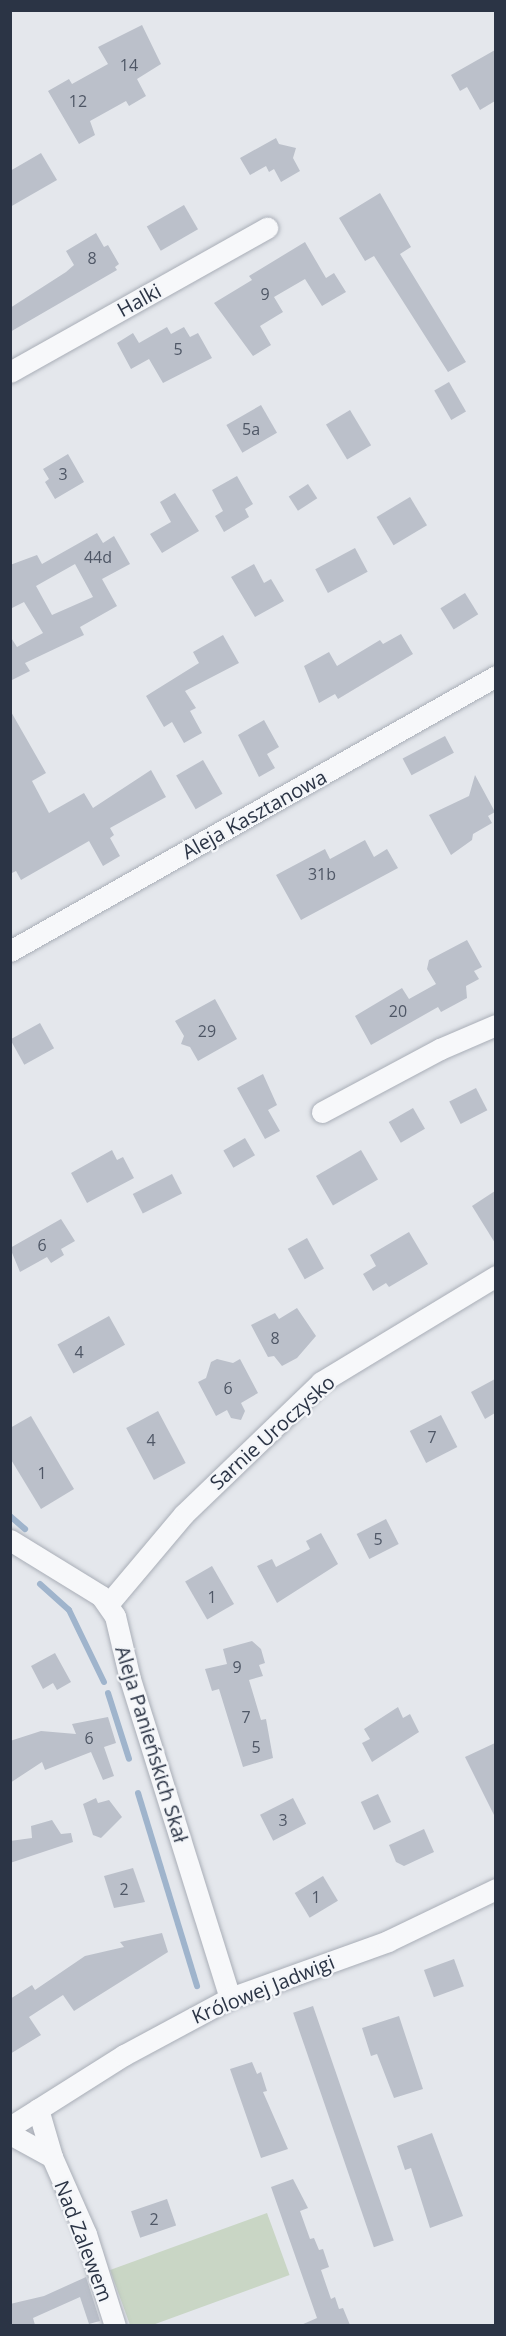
<!DOCTYPE html>
<meta charset="utf-8">
<style>
body{margin:0}
#map{position:relative;width:506px;height:2336px;overflow:hidden;background:#e4e7ec;font-family:"Open Sans",sans-serif}
div>[style]{position:absolute}
.green>*{inset:0;background:#c9d6c5;transform-origin:0 0}
.stream>*{height:6px;margin:-3px;padding:0 3px;transform-origin:3px;border-radius:3px;background:#9fb4cc}
.building>*{inset:0;background:#bbc0ca;transform-origin:0 0}
.roads{filter:drop-shadow(0 0 2px #a9aeb7) drop-shadow(0 0 2px #a9aeb7)}
.minor>*{height:21px;margin:-10.5px;padding:0 10.5px;transform-origin:10.5px;border-radius:10.5px;background:#f7f8fa}
span{translate:-50% -50%;white-space:nowrap;text-align:center;line-height:1.15;-webkit-text-stroke:4.5px #f4f6f9;paint-order:stroke}
.number-label{font-size:16px;color:#4f5766}
.number-label span{-webkit-text-stroke-width:0}
.street-label{font-size:20px;color:#2b3445}
.frame{position:absolute;inset:0;border:12px solid #2b3445;pointer-events:none}
</style>
<div id="map">
<div class="green">
<i style="left:267px;top:2213px;width:66px;height:167px;rotate:70deg"></i>
</div>
<div class="stream">
<i style="left:10px;top:1516px;width:20px;rotate:41deg"></i>
<i style="left:40px;top:1584px;width:39px;rotate:42deg"></i>
<i style="left:69px;top:1610px;width:80px;rotate:64.1deg"></i>
<i style="left:108px;top:1693px;width:69px;rotate:72.3deg"></i>
<i style="left:138px;top:1793px;width:202px;rotate:73deg"></i>
</div>
<div class="building">
<i style="clip-path:polygon(142px 25px,161px 64px,137px 79px,146px 96px,129px 106px,126px 101px,90px 121px,95px 135px,79px 144px,48px 91px,69px 79px,72px 84px,108px 64px,98px 47px)"></i>
<i style="clip-path:polygon(495px 50px,495px 101px,480px 110px,467px 87px,460px 91px,451px 75px)"></i>
<i style="clip-path:polygon(276px 138px,279px 144px,296px 148px,293px 158px,300px 171px,281px 182px,274px 169px,269px 172px,266px 166px,250px 175px,240px 158px)"></i>
<i style="clip-path:polygon(41px 153px,57px 180px,10px 207px,10px 171px)"></i>
<i style="clip-path:polygon(380px 193px,411px 247px,400px 254px,466px 362px,448px 372px,374px 256px,365px 261px,339px 218px)"></i>
<i style="left:184px;top:205px;width:28px;height:43px;rotate:60deg"></i>
<i style="clip-path:polygon(96px 233px,104px 247px,108px 245px,119px 264px,115px 267px,117px 270px,10px 332px,10px 308px,66px 272px,74px 265px,66px 251px)"></i>
<i style="clip-path:polygon(305px 242px,326px 278px,334px 273px,346px 292px,322px 306px,305px 279px,274px 297px,283px 312px,260px 326px,271px 345px,253px 356px,214px 303px,252px 280px,249px 276px)"></i>
<i style="clip-path:polygon(167px 327px,171px 334px,184px 327px,190px 337px,198px 333px,212px 358px,163px 383px,149px 359px,131px 369px,117px 343px,133px 333px,139px 343px)"></i>
<i style="left:449px;top:382px;width:34px;height:17px;rotate:60deg"></i>
<i style="left:261px;top:405px;width:32px;height:40px;rotate:60deg"></i>
<i style="left:350px;top:410px;width:41px;height:28px;rotate:59deg"></i>
<i style="clip-path:polygon(68px 454px,84px 482px,55px 499px,45px 482px,49px 479px,43px 469px)"></i>
<i style="clip-path:polygon(237px 476px,253px 504px,245px 509px,249px 517px,224px 532px,215px 516px,223px 511px,212px 490px)"></i>
<i style="left:308px;top:484px;width:17px;height:23px;rotate:57deg"></i>
<i style="clip-path:polygon(175px 493px,199px 531px,162px 553px,150px 534px,171px 522px,160px 502px)"></i>
<i style="left:410px;top:497px;width:33px;height:39px;rotate:59deg"></i>
<i style="clip-path:polygon(evenodd,97px 533px,103px 543px,114px 536px,130px 564px,102px 579px,117px 606px,80px 627px,84px 635px,25px 663px,30px 671px,10px 681px,10px 636px,17px 647px,43px 633px,24px 602px,10px 609px,10px 565px,37px 555px,42px 564px,97px 533px,75px 564px,93px 597px,52px 615px,36px 586px,75px 564px)"></i>
<i style="left:355px;top:548px;width:27px;height:45px;rotate:62deg"></i>
<i style="clip-path:polygon(254px 564px,264px 583px,271px 579px,284px 601px,255px 617px,231px 577px)"></i>
<i style="left:465px;top:593px;width:25px;height:29px;rotate:58deg"></i>
<i style="clip-path:polygon(401px 634px,413px 654px,338px 699px,335px 694px,319px 703px,304px 666px,329px 652px,337px 666px,380px 640px,383px 644px)"></i>
<i style="clip-path:polygon(223px 635px,239px 663px,185px 691px,196px 708px,190px 711px,202px 733px,184px 743px,172px 722px,164px 727px,146px 696px,199px 663px,193px 652px)"></i>
<i style="clip-path:polygon(10px 710px,46px 773px,32px 781px,49px 813px,84px 793px,93px 808px,151px 770px,166px 797px,110px 828px,114px 835px,110px 838px,120px 856px,103px 866px,89px 841px,21px 880px,16px 871px,10px 874px)"></i>
<i style="clip-path:polygon(264px 720px,279px 747px,267px 754px,275px 768px,259px 777px,238px 735px)"></i>
<i style="left:445px;top:736px;width:19px;height:48px;rotate:62deg"></i>
<i style="left:203px;top:760px;width:39px;height:31px;rotate:60deg"></i>
<i style="clip-path:polygon(475px 775px,495px 812px,488px 816px,492px 823px,473px 834px,472px 840px,451px 855px,429px 815px,469px 796px)"></i>
<i style="clip-path:polygon(365px 840px,374px 857px,387px 849px,398px 868px,301px 920px,276px 875px,325px 849px,330px 859px)"></i>
<i style="clip-path:polygon(467px 940px,482px 967px,474px 971px,479px 979px,466px 986px,467px 998px,441px 1012px,438px 1007px,371px 1045px,355px 1016px,402px 988px,409px 999px,436px 984px,427px 969px,429px 960px)"></i>
<i style="clip-path:polygon(215px 999px,237px 1039px,198px 1061px,190px 1047px,181px 1044px,184px 1036px,175px 1021px)"></i>
<i style="left:40px;top:1023px;width:29px;height:34px;rotate:61deg"></i>
<i style="clip-path:polygon(263px 1074px,277px 1105px,268px 1110px,280px 1131px,265px 1139px,237px 1088px)"></i>
<i style="left:476px;top:1088px;width:25px;height:30px;rotate:63deg"></i>
<i style="left:413px;top:1108px;width:24px;height:28px;rotate:60deg"></i>
<i style="left:245px;top:1138px;width:20px;height:25px;rotate:60deg"></i>
<i style="clip-path:polygon(112px 1150px,117px 1160px,123px 1157px,134px 1178px,87px 1203px,71px 1173px)"></i>
<i style="left:361px;top:1150px;width:34px;height:52px;rotate:60deg"></i>
<i style="left:172px;top:1174px;width:22px;height:44px;rotate:63deg"></i>
<i style="clip-path:polygon(495px 1191px,495px 1243px,472px 1206px)"></i>
<i style="clip-path:polygon(61px 1219px,75px 1241px,61px 1249px,64px 1255px,51px 1263px,47px 1257px,20px 1272px,10px 1248px)"></i>
<i style="clip-path:polygon(409px 1232px,428px 1264px,389px 1287px,386px 1283px,373px 1291px,363px 1274px,376px 1266px,370px 1255px)"></i>
<i style="left:307px;top:1238px;width:35px;height:22px;rotate:61deg"></i>
<i style="clip-path:polygon(297px 1308px,316px 1336px,297px 1358px,282px 1366px,274px 1356px,268px 1357px,251px 1325px,275px 1313px,279px 1319px)"></i>
<i style="left:109px;top:1316px;width:33px;height:59px;rotate:61deg"></i>
<i style="clip-path:polygon(217px 1359px,233px 1363px,240px 1359px,258px 1393px,241px 1403px,245px 1411px,241px 1420px,231px 1418px,227px 1410px,216px 1416px,198px 1382px,206px 1378px,211px 1362px)"></i>
<i style="clip-path:polygon(495px 1379px,495px 1413px,485px 1419px,471px 1392px)"></i>
<i style="left:158px;top:1411px;width:59px;height:36px;rotate:62deg"></i>
<i style="left:441px;top:1415px;width:36px;height:35px;rotate:63deg"></i>
<i style="clip-path:polygon(31px 1416px,74px 1489px,41px 1509px,10px 1458px,10px 1428px)"></i>
<i style="left:386px;top:1519px;width:28px;height:33px;rotate:63deg"></i>
<i style="clip-path:polygon(321px 1533px,338px 1564px,277px 1603px,257px 1566px,272px 1559px,276px 1567px,310px 1549px,306px 1541px)"></i>
<i style="left:212px;top:1566px;width:44px;height:31px;rotate:60deg"></i>
<i style="clip-path:polygon(252px 1641px,261px 1649px,265px 1663px,259px 1665px,263px 1676px,249px 1680px,261px 1720px,266px 1719px,273px 1758px,243px 1767px,219px 1689px,212px 1691px,205px 1669px,227px 1664px,223px 1649px)"></i>
<i style="clip-path:polygon(55px 1653px,71px 1682px,57px 1690px,53px 1683px,43px 1689px,31px 1666px)"></i>
<i style="clip-path:polygon(398px 1707px,403px 1718px,410px 1714px,419px 1732px,372px 1762px,362px 1743px,370px 1739px,364px 1729px)"></i>
<i style="clip-path:polygon(108px 1717px,116px 1743px,104px 1747px,114px 1776px,103px 1780px,91px 1752px,45px 1770px,42px 1762px,10px 1783px,10px 1741px,41px 1731px,76px 1734px,72px 1724px)"></i>
<i style="clip-path:polygon(495px 1743px,495px 1817px,465px 1757px)"></i>
<i style="left:378px;top:1794px;width:31px;height:19px;rotate:65deg"></i>
<i style="clip-path:polygon(96px 1798px,98px 1803px,109px 1800px,122px 1817px,101px 1838px,93px 1835px,83px 1804px)"></i>
<i style="left:293px;top:1798px;width:29px;height:37px;rotate:63deg"></i>
<i style="clip-path:polygon(52px 1820px,61px 1834px,71px 1833px,73px 1842px,10px 1863px,10px 1841px,32px 1838px,31px 1826px)"></i>
<i style="clip-path:polygon(424px 1829px,434px 1852px,404px 1866px,396px 1862px,389px 1845px)"></i>
<i style="clip-path:polygon(133px 1868px,145px 1902px,114px 1908px,104px 1876px)"></i>
<i style="left:323px;top:1876px;width:29px;height:33px;rotate:59deg"></i>
<i style="clip-path:polygon(162px 1933px,168px 1952px,74px 2011px,63px 1995px,29px 2017px,41px 2035px,10px 2054px,10px 1999px,32px 1985px,35px 1990px,85px 1956px,124px 1947px,120px 1942px)"></i>
<i style="left:454px;top:1959px;width:29px;height:32px;rotate:70deg"></i>
<i style="left:313px;top:2006px;width:248px;height:21px;rotate:71deg"></i>
<i style="clip-path:polygon(399px 2016px,423px 2089px,394px 2098px,377px 2054px,371px 2056px,362px 2028px)"></i>
<i style="clip-path:polygon(252px 2062px,257px 2074px,261px 2072px,267px 2091px,263px 2092px,288px 2149px,261px 2158px,230px 2069px)"></i>
<i style="clip-path:polygon(432px 2133px,463px 2216px,430px 2228px,411px 2168px,405px 2170px,397px 2146px)"></i>
<i style="clip-path:polygon(293px 2179px,308px 2208px,300px 2211px,310px 2239px,314px 2238px,319px 2250px,323px 2249px,329px 2267px,321px 2270px,331px 2299px,335px 2297px,339px 2309px,343px 2308px,350px 2325px,301px 2325px,317px 2318px,271px 2187px)"></i>
<i style="left:167px;top:2199px;width:28px;height:38px;rotate:71deg"></i>
<i style="clip-path:polygon(86px 2277px,100px 2321px,89px 2324px,80px 2297px,33px 2318px,35px 2325px,10px 2325px,10px 2304px,44px 2296px)"></i>
</div>
<div class="roads">
<div class="minor">
<i style="left:10px;top:372px;width:295px;rotate:-29.3deg"></i>
<i style="left:10px;top:951px;width:558px;rotate:-29.5deg"></i>
<i style="left:322px;top:1112px;width:134px;rotate:-28.1deg"></i>
<i style="left:440px;top:1049px;width:61px;rotate:-23.2deg"></i>
<i style="left:10px;top:1540px;width:107px;rotate:31.6deg"></i>
<i style="left:101px;top:1596px;width:24px;rotate:55deg"></i>
<i style="left:115px;top:1616px;width:65px;rotate:76.6deg"></i>
<i style="left:130px;top:1679px;width:334px;rotate:72.6deg"></i>
<i style="left:109px;top:1603px;width:116px;rotate:-49.9deg"></i>
<i style="left:184px;top:1514px;width:190px;rotate:-43.9deg"></i>
<i style="left:321px;top:1382px;width:205px;rotate:-31.2deg"></i>
<i style="left:38px;top:2109px;width:50px;rotate:73.7deg"></i>
<i style="left:52px;top:2157px;width:84px;rotate:66.2deg"></i>
<i style="left:86px;top:2234px;width:96px;rotate:72.5deg"></i>
<i style="left:10px;top:2127px;width:135px;rotate:-32.3deg"></i>
<i style="left:124px;top:2055px;width:120px;rotate:-28.3deg"></i>
<i style="left:230px;top:1998px;width:168px;rotate:-19.8deg"></i>
<i style="left:388px;top:1941px;width:120px;rotate:-25.7deg"></i>
<i style="left:10px;top:2134px;width:48px;rotate:28.7deg"></i>
</div>
</div>
<div class="number-label">
<span style="left:129px;top:65px">14</span>
<span style="left:78px;top:101px">12</span>
<span style="left:92px;top:258px">8</span>
<span style="left:265px;top:294px">9</span>
<span style="left:178px;top:349px">5</span>
<span style="left:251px;top:429px">5a</span>
<span style="left:63px;top:474px">3</span>
<span style="left:98px;top:557px">44d</span>
<span style="left:322px;top:874px">31b</span>
<span style="left:398px;top:1011px">20</span>
<span style="left:207px;top:1031px">29</span>
<span style="left:42px;top:1245px">6</span>
<span style="left:275px;top:1338px">8</span>
<span style="left:79px;top:1352px">4</span>
<span style="left:228px;top:1388px">6</span>
<span style="left:432px;top:1437px">7</span>
<span style="left:151px;top:1440px">4</span>
<span style="left:42px;top:1473px">1</span>
<span style="left:378px;top:1539px">5</span>
<span style="left:212px;top:1597px">1</span>
<span style="left:237px;top:1667px">9</span>
<span style="left:246px;top:1717px">7</span>
<span style="left:89px;top:1738px">6</span>
<span style="left:256px;top:1747px">5</span>
<span style="left:283px;top:1820px">3</span>
<span style="left:124px;top:1889px">2</span>
<span style="left:316px;top:1897px">1</span>
<span style="left:154px;top:2219px">2</span>
</div>
<div class="street-label">
<span style="left:139px;top:300px;rotate:-29deg">Halki</span>
<span style="left:254px;top:814px;rotate:-29deg">Aleja Kasztanowa</span>
<span style="left:272px;top:1432px;rotate:-42deg">Sarnie Uroczysko</span>
<span style="left:152px;top:1744px;rotate:73deg">Aleja Panieńskich Skał</span>
<span style="left:263px;top:1989px;rotate:-22deg">Królowej Jadwigi</span>
<span style="left:84px;top:2241px;rotate:69deg">Nad Zalewem</span>
</div>
<div class="frame"></div>
</div>
